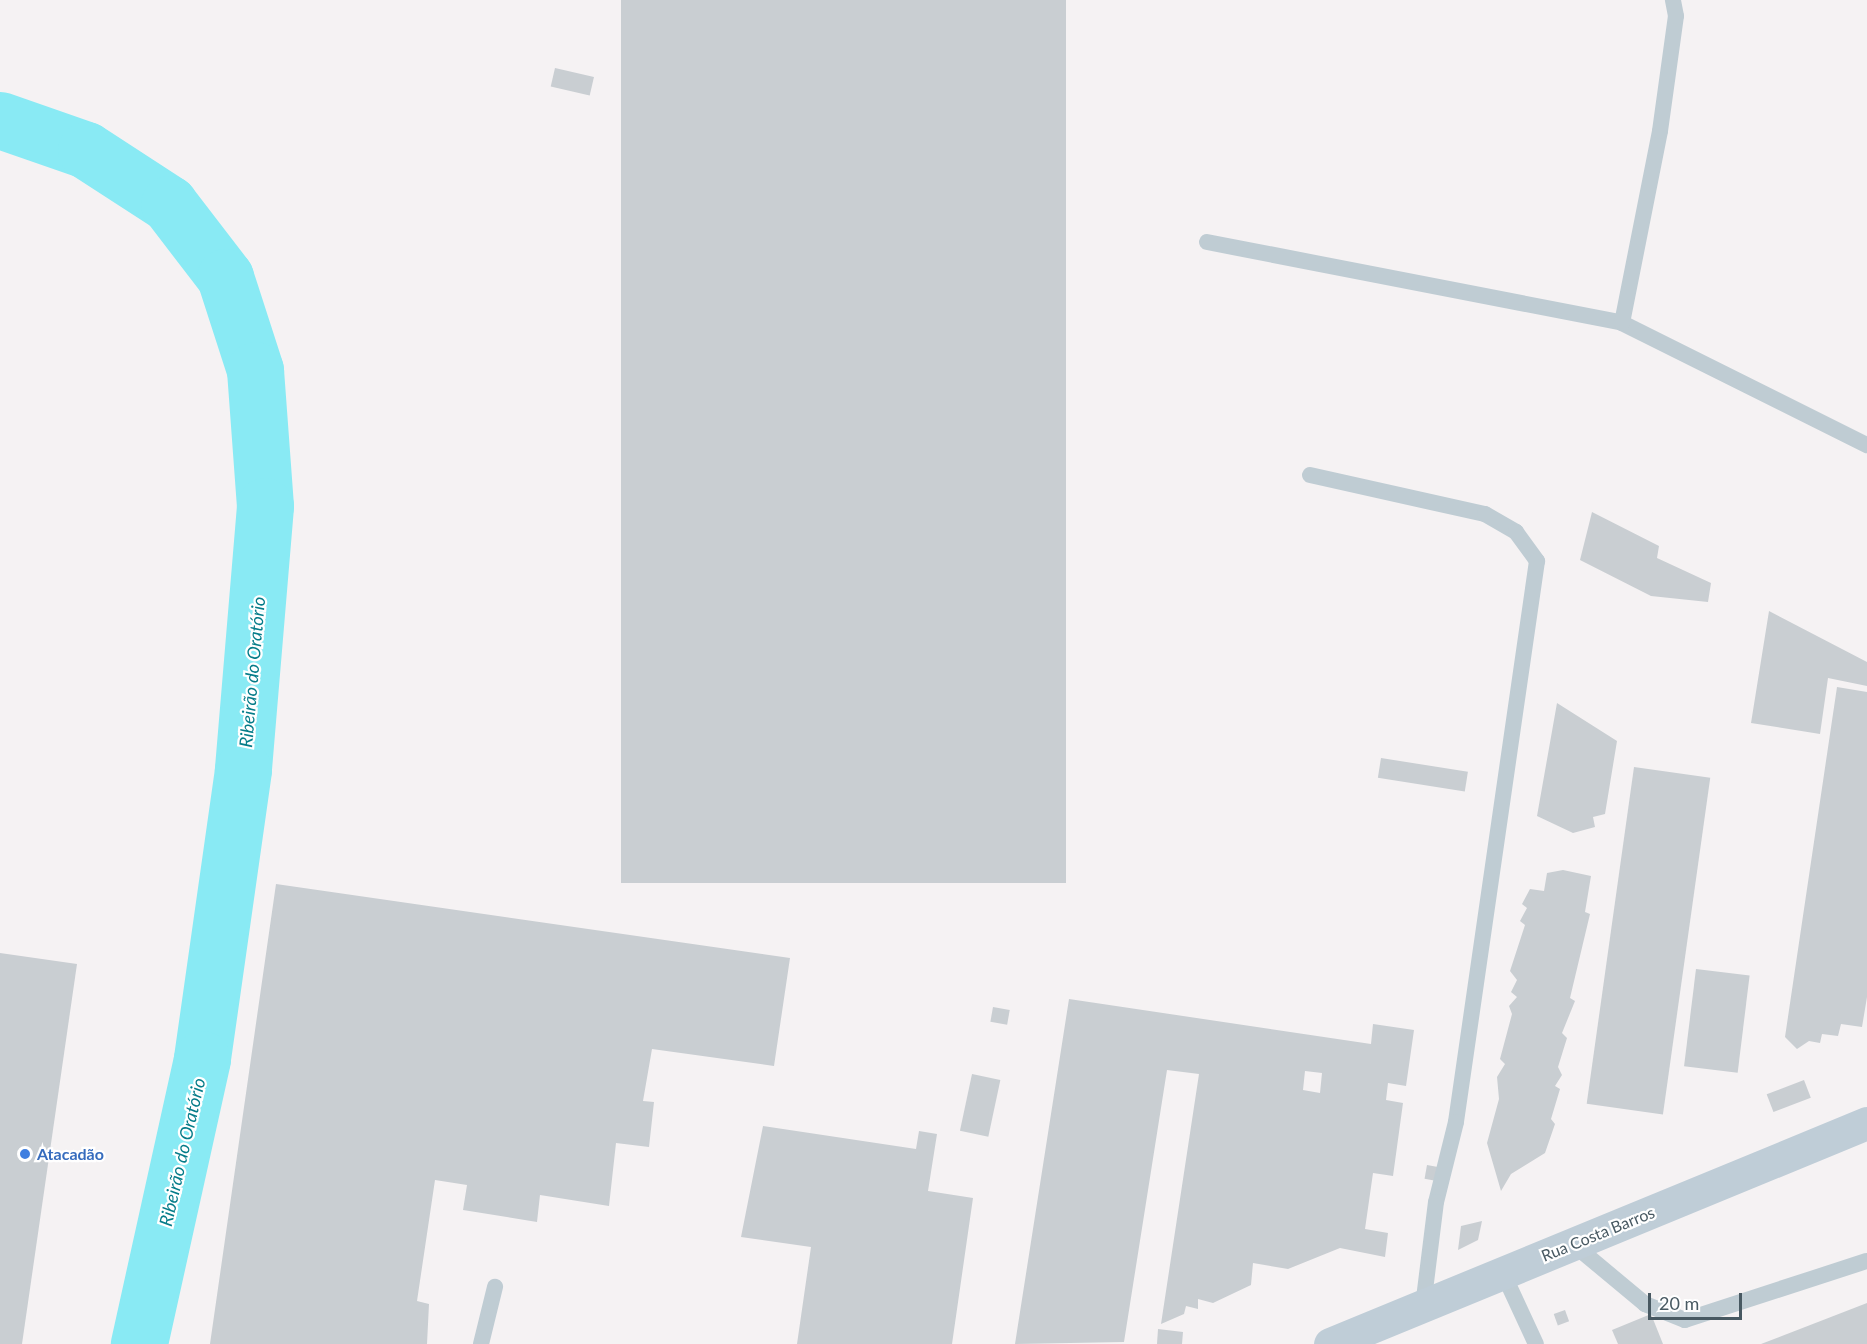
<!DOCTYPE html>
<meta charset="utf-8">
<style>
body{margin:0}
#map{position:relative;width:1867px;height:1344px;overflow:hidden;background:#f5f2f3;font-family:Lato,sans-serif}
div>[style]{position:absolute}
.river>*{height:57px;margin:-28.5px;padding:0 28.5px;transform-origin:28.5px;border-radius:28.5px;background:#89eaf4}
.building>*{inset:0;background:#c9ced2;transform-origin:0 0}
.lane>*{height:16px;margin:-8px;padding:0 8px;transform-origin:8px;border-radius:8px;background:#bfccd3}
.secondary>*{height:33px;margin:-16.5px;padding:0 16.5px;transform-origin:16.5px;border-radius:16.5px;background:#bfcdd7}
.dots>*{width:16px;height:16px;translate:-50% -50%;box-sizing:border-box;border:3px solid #fff;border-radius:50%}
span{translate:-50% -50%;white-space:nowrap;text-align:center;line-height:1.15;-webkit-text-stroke:4.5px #fff;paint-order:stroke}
.shop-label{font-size:16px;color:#366cbe;font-weight:700}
.left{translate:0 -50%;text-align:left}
.street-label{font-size:16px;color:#485962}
.water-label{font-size:18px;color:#057c89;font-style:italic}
.scale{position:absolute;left:1648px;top:1293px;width:94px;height:27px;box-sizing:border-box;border:3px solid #485962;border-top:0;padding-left:8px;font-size:18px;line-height:21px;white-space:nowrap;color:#485962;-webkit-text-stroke:4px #fff;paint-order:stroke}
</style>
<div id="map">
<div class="river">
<i style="left:0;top:120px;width:91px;rotate:19.2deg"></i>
<i style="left:86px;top:150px;width:99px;rotate:33deg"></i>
<i style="left:169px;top:204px;width:92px;rotate:52.5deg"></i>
<i style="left:225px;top:277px;width:98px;rotate:72.1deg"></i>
<i style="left:255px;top:370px;width:136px;rotate:85.8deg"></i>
<i style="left:265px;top:506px;width:265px;rotate:94.8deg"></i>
<i style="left:243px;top:770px;width:292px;rotate:98.1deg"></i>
<i style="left:202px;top:1059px;width:292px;rotate:102.5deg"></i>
</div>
<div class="building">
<i style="left:621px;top:0;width:445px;height:883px"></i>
<i style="left:555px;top:68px;width:40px;height:19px;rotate:13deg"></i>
<i style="clip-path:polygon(1592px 512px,1659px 546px,1657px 558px,1711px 583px,1708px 602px,1651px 596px,1580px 560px)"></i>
<i style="clip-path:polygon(1769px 611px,1867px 662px,1867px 686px,1828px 678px,1820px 734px,1751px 723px)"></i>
<i style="clip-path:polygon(1837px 687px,1867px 692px,1867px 997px,1862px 1027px,1841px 1024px,1838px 1036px,1822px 1034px,1820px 1043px,1809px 1041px,1797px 1049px,1785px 1037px)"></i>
<i style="clip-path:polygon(1557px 703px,1617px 741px,1605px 814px,1593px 817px,1595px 827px,1573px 833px,1537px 816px)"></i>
<i style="left:1381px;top:758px;width:88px;height:20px;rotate:9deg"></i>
<i style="left:1634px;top:767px;width:77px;height:340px;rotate:8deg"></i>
<i style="clip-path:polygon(1563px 870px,1591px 876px,1585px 912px,1590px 914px,1570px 998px,1575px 1001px,1562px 1033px,1567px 1038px,1558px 1067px,1562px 1075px,1555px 1086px,1560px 1089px,1551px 1119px,1555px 1124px,1545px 1153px,1511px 1174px,1501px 1191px,1487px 1143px,1499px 1099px,1497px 1077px,1505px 1064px,1500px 1059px,1512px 1014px,1509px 1006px,1517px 997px,1511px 992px,1517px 980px,1510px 971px,1525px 925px,1520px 921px,1527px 908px,1522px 904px,1530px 889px,1544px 891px,1547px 873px)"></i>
<i style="clip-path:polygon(276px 884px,790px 958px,774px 1066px,652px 1049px,643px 1101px,654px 1102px,649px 1147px,616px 1143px,609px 1206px,540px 1195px,537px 1222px,463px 1210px,467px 1185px,435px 1180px,417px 1301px,429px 1304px,427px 1344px,210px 1344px)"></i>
<i style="clip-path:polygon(0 953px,77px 964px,22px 1344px,0 1344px)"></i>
<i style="left:1696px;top:969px;width:54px;height:98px;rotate:7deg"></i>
<i style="clip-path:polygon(evenodd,1069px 999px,1371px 1044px,1373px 1024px,1414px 1030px,1406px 1086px,1388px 1083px,1386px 1100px,1403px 1103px,1393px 1176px,1373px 1173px,1365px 1229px,1388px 1233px,1385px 1257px,1340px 1248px,1288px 1269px,1253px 1263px,1251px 1285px,1213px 1303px,1198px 1299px,1198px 1309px,1186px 1306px,1184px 1314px,1161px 1324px,1199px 1074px,1167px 1070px,1124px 1342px,1015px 1344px,1069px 999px,1305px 1071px,1322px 1073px,1320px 1093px,1303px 1090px,1305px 1071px)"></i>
<i style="left:993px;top:1007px;width:17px;height:15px;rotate:10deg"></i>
<i style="left:972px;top:1074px;width:29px;height:58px;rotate:12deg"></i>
<i style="left:1804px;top:1080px;width:19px;height:40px;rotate:69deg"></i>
<i style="clip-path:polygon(763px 1126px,916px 1149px,919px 1131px,937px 1134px,928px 1191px,973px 1198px,952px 1344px,797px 1344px,811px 1247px,741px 1237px)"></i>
<i style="left:1427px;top:1165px;width:11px;height:14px;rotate:10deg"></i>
<i style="clip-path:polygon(1482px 1221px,1478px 1240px,1458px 1250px,1461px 1226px)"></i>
<i style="clip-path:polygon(1867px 1303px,1867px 1344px,1761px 1344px)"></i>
<i style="left:1565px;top:1310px;width:12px;height:12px;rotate:70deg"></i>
<i style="clip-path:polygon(1651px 1314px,1663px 1344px,1618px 1344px,1612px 1330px)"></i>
<i style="clip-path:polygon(1158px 1329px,1183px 1332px,1182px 1344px,1157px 1344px)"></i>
</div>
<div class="lane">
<i style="left:1207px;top:242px;width:423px;rotate:11deg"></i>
<i style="left:1622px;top:323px;width:274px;rotate:26.5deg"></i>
<i style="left:1622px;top:323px;width:196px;rotate:-78.8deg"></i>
<i style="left:1660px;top:131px;width:116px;rotate:-82.1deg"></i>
<i style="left:1676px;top:16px;width:16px;rotate:-101deg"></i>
<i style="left:1310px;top:475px;width:179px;rotate:12.6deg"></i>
<i style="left:1485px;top:514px;width:36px;rotate:30deg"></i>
<i style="left:1516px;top:532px;width:36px;rotate:54deg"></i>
<i style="left:1537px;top:561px;width:567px;rotate:98.22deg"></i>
<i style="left:1456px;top:1122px;width:82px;rotate:104deg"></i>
<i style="left:1436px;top:1202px;width:105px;rotate:97.1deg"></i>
<i style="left:1573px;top:1244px;width:94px;rotate:39.8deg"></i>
<i style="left:1645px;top:1304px;width:43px;rotate:21.8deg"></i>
<i style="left:1685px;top:1320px;width:191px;rotate:-18deg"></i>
<i style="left:1503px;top:1273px;width:78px;rotate:65.1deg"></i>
<i style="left:481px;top:1344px;width:59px;rotate:-76.2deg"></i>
</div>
<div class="secondary">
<i style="left:1330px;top:1344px;width:581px;rotate:-22.37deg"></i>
</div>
<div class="dots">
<i style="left:25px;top:1154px;background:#3f7fe0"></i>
</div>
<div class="shop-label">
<span class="left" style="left:37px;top:1154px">Atacadão</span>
</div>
<div class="street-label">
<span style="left:1598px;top:1234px;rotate:-22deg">Rua Costa Barros</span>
</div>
<div class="water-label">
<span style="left:252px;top:672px;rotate:-85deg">Ribeirão do Oratório</span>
<span style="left:182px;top:1152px;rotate:-77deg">Ribeirão do Oratório</span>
</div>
<div class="scale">20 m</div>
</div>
